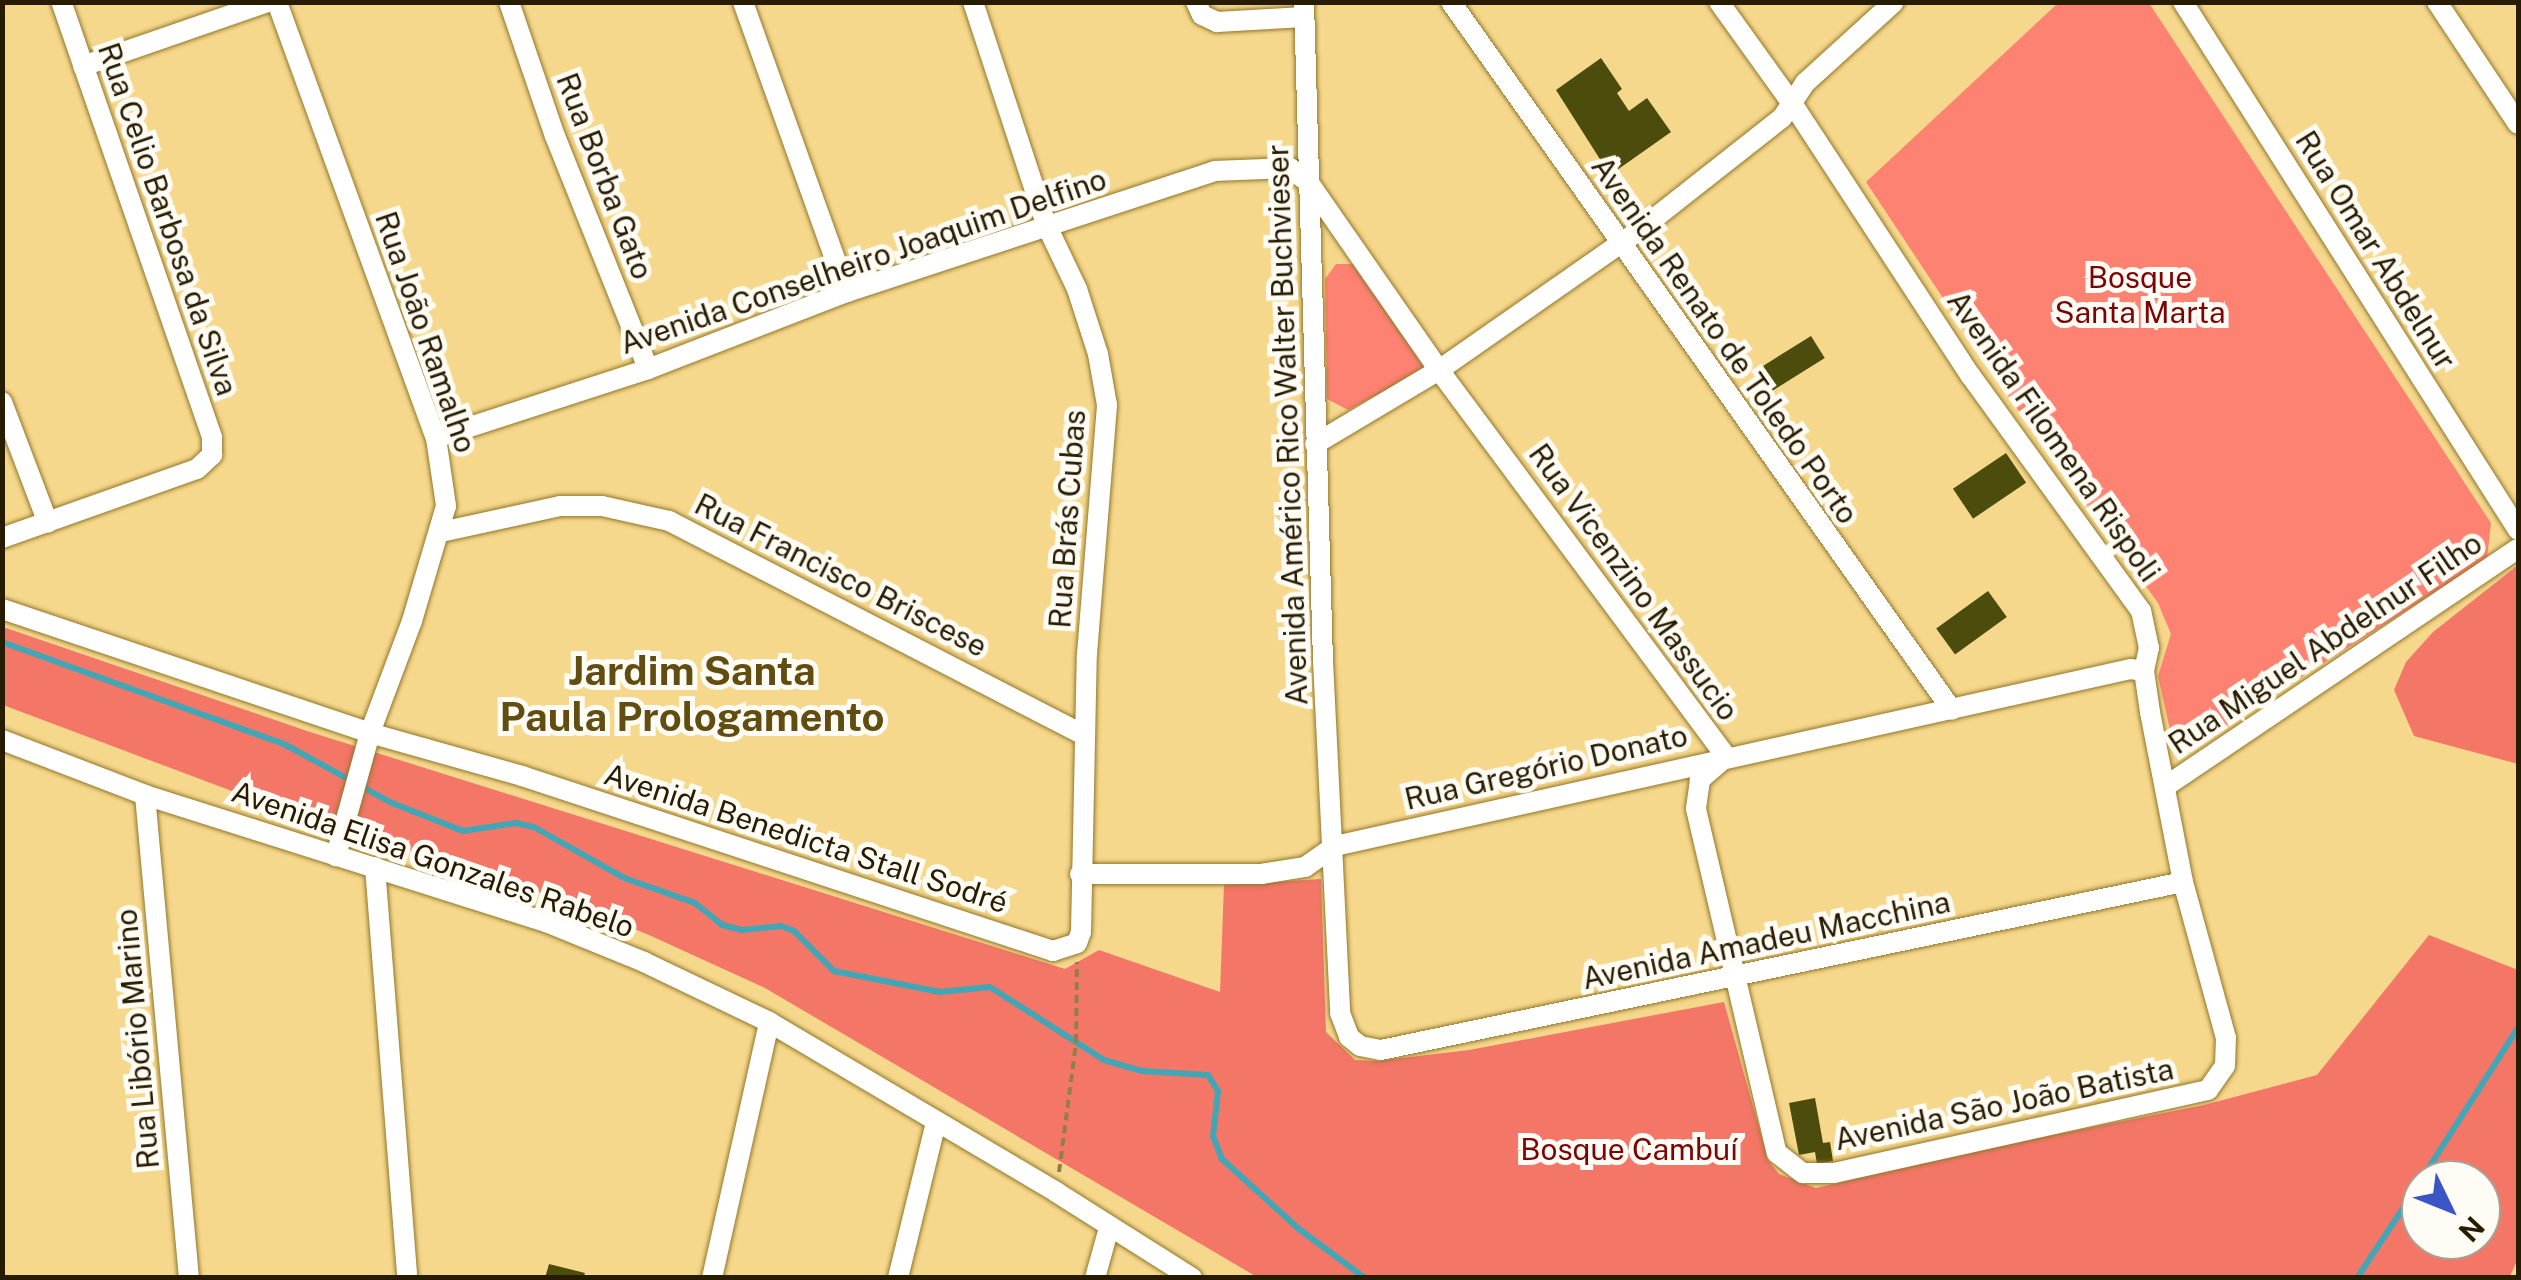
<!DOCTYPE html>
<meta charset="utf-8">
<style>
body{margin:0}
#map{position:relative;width:2521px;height:1280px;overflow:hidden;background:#f6d88c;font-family:"Public Sans",sans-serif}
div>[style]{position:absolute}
.green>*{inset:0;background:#fe8272}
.forest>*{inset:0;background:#f37667}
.stream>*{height:6px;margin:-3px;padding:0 3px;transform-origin:3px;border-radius:3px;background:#41a6b5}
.building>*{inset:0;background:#4c4c0d;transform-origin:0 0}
.path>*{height:4px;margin-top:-2px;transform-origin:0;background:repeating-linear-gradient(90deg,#937e49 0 8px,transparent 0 13px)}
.roads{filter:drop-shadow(0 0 2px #927629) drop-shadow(0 0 2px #927629)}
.minor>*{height:20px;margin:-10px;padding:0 10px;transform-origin:10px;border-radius:10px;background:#fff}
span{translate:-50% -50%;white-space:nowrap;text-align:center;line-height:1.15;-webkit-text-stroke:10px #fffcf5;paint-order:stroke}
.street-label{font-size:30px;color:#281c00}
.park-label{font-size:30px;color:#7d0405}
.district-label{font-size:40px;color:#624d10;font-weight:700}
.frame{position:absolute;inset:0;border:5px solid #281c00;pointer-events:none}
.north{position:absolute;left:2401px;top:1160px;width:100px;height:100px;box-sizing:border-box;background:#fffcf5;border:2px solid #a9a293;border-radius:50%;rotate:133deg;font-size:28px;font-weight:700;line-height:40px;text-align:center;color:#281c00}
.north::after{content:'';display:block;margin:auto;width:35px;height:45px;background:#3955c6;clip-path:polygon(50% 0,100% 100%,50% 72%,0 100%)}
</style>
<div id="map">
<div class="green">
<i style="clip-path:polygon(2058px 3px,2149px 3px,2491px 523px,2487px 559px,2176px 757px,2158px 676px,2171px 634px,2158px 603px,2010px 399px,1866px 182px)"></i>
<i style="clip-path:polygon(1336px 264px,1353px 264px,1426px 362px,1422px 371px,1348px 410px,1327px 399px,1325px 279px)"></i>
</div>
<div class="forest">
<i style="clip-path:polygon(2518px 565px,2518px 764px,2414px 736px,2394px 690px,2406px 662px,2433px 632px)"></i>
<i style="clip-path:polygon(evenodd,3px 627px,307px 731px,1065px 969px,1099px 950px,1220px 992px,1224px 885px,1321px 879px,1326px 1032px,1355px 1060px,1376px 1061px,1469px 1050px,1724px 1002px,1768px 1160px,1779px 1174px,1816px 1188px,1988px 1148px,2204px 1105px,2317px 1075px,2429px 935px,2518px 970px,2518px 1259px,2509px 1278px,1257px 1277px,765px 988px,649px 935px,569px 902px,277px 808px,3px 705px,3px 627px,2421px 1180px,2481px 1180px,2481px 1240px,2421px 1240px,2421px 1180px)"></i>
</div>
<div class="stream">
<i style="left:2px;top:642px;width:302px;rotate:19.9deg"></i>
<i style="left:286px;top:745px;width:121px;rotate:28.7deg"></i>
<i style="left:392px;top:803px;width:76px;rotate:21.5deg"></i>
<i style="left:463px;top:831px;width:54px;rotate:-8.6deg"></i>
<i style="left:516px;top:823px;width:18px;rotate:13deg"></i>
<i style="left:534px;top:827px;width:103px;rotate:29.5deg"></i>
<i style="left:624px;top:878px;width:75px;rotate:19.4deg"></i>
<i style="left:695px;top:903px;width:35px;rotate:39deg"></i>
<i style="left:722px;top:925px;width:21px;rotate:14deg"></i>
<i style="left:742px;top:930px;width:39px;rotate:-6deg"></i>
<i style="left:781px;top:926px;width:14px;rotate:21deg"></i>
<i style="left:794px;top:931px;width:57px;rotate:45deg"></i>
<i style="left:834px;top:971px;width:108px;rotate:11.2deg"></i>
<i style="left:940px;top:992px;width:50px;rotate:-5.7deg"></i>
<i style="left:990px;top:987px;width:135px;rotate:32.6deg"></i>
<i style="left:1104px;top:1060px;width:40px;rotate:16deg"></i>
<i style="left:1142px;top:1071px;width:66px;rotate:3.5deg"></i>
<i style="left:1208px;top:1075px;width:19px;rotate:58deg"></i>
<i style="left:1218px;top:1091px;width:45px;rotate:96.3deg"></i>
<i style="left:1213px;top:1136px;width:25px;rotate:69deg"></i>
<i style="left:1222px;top:1159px;width:104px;rotate:42.3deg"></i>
<i style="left:1299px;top:1229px;width:82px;rotate:36.6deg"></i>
<i style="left:2421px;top:1180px;width:180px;rotate:-57.5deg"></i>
<i style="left:2357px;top:1278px;width:116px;rotate:-56.6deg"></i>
</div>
<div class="building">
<i style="clip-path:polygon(1601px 58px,1622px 89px,1617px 93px,1629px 111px,1647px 98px,1671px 132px,1610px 175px,1556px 90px)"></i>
<i style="left:1811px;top:336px;width:26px;height:64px;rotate:58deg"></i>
<i style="left:2006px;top:453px;width:36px;height:64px;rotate:56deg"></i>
<i style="left:1988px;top:591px;width:32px;height:64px;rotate:54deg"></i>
<i style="clip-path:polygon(1815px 1098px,1823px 1143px,1830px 1142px,1833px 1161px,1817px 1164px,1815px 1152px,1799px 1155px,1789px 1103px)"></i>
<i style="clip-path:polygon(549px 1264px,585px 1273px,583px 1278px,545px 1278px)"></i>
</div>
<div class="path">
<i style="left:1059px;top:1172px;width:131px;rotate:-82.5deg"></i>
<i style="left:1076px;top:1042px;width:80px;rotate:-89.3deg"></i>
</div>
<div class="roads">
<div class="minor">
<i style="left:277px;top:2px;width:464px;rotate:70deg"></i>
<i style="left:436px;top:438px;width:69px;rotate:81.6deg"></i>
<i style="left:446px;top:506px;width:120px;rotate:106.5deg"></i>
<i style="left:412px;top:621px;width:120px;rotate:110.6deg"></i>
<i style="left:370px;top:733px;width:128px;rotate:105.5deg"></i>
<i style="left:509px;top:2px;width:142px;rotate:71.1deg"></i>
<i style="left:555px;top:136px;width:251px;rotate:68.2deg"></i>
<i style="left:743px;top:2px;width:308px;rotate:70.3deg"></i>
<i style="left:1196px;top:2px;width:14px;rotate:65deg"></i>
<i style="left:1202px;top:15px;width:17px;rotate:25deg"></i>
<i style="left:1217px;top:22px;width:87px;rotate:-3.3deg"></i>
<i style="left:1304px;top:2px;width:659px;rotate:88.35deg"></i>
<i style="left:1323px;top:661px;width:352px;rotate:87.2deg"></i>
<i style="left:1340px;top:1013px;width:26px;rotate:69deg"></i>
<i style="left:1349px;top:1037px;width:14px;rotate:39deg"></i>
<i style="left:1360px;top:1046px;width:21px;rotate:11deg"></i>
<i style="left:1381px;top:1050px;width:819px;rotate:-11.83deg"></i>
<i style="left:1451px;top:2px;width:867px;rotate:54.72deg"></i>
<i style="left:2183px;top:2px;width:625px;rotate:57.61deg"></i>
<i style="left:2437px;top:2px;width:146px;rotate:56.4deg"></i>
<i style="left:83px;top:66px;width:196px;rotate:-19.1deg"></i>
<i style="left:2px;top:402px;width:129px;rotate:69.2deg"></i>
<i style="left:436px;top:438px;width:223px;rotate:-18deg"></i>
<i style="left:648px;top:369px;width:213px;rotate:-21.2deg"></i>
<i style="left:847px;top:292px;width:386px;rotate:-18.2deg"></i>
<i style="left:1214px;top:171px;width:76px;rotate:-2.3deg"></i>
<i style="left:1290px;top:168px;width:24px;rotate:38deg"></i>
<i style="left:1309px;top:183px;width:228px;rotate:55.2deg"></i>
<i style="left:1439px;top:370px;width:482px;rotate:53.4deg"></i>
<i style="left:1726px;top:757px;width:35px;rotate:139deg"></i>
<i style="left:1700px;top:780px;width:29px;rotate:98deg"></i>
<i style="left:1696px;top:809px;width:353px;rotate:76.8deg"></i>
<i style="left:1777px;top:1153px;width:33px;rotate:38deg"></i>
<i style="left:1803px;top:1173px;width:31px"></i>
<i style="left:1834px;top:1173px;width:383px;rotate:-12.5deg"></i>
<i style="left:2208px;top:1090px;width:29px;rotate:-55deg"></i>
<i style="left:2225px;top:1066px;width:28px;rotate:-88deg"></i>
<i style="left:2226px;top:1038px;width:162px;rotate:-105.4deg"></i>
<i style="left:2183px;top:882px;width:173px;rotate:-101deg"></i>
<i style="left:2150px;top:712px;width:41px;rotate:-98.3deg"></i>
<i style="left:2144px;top:671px;width:24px;rotate:-78deg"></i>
<i style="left:2149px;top:648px;width:38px;rotate:-102deg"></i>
<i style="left:2141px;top:611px;width:291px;rotate:-125.9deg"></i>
<i style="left:1970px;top:375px;width:323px;rotate:-123.2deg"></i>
<i style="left:1793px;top:105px;width:127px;rotate:-125.7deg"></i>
<i style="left:1315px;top:444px;width:144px;rotate:-30.8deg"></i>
<i style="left:1439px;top:370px;width:241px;rotate:-34.9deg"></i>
<i style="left:1637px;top:232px;width:184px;rotate:-38.2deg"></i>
<i style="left:1782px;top:118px;width:42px;rotate:-56.7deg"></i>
<i style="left:1805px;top:83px;width:120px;rotate:-42.3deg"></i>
<i style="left:441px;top:532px;width:122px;rotate:-12.3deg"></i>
<i style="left:560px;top:506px;width:42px"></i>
<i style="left:602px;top:506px;width:69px;rotate:12.6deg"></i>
<i style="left:669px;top:521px;width:468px;rotate:27.3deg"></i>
<i style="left:2px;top:538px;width:207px;rotate:-19.5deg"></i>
<i style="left:197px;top:469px;width:21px;rotate:-43deg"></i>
<i style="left:212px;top:455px;width:18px;rotate:-90deg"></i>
<i style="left:212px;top:437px;width:460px;rotate:-109.1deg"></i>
<i style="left:2px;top:609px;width:388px;rotate:18.6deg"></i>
<i style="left:370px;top:733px;width:158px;rotate:15.8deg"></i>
<i style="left:522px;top:776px;width:559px;rotate:18.24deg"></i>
<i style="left:1053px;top:951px;width:25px;rotate:-18deg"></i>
<i style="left:1077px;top:943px;width:12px;rotate:-70deg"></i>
<i style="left:1081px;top:932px;width:278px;rotate:-88.8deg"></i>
<i style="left:1087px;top:654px;width:250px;rotate:-85.4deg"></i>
<i style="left:1107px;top:405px;width:52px;rotate:-100deg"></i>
<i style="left:1098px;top:354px;width:68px;rotate:-107.9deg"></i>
<i style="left:1077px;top:289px;width:72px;rotate:-115.5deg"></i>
<i style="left:1046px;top:224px;width:234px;rotate:-108.2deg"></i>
<i style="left:2px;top:740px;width:153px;rotate:21deg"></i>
<i style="left:145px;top:795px;width:421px;rotate:17.6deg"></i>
<i style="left:546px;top:922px;width:106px;rotate:22.2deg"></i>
<i style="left:644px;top:962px;width:139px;rotate:25.6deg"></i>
<i style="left:769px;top:1022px;width:334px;rotate:30.6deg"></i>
<i style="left:1056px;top:1192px;width:161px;rotate:32.3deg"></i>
<i style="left:2166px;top:786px;width:424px;rotate:-34deg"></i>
<i style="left:145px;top:795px;width:485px;rotate:84.8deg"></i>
<i style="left:375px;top:867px;width:412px;rotate:85.5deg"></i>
<i style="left:1080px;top:874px;width:181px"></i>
<i style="left:1261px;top:874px;width:45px;rotate:-9deg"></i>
<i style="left:1305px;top:867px;width:37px;rotate:-35deg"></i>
<i style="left:1335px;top:846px;width:815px;rotate:-12.54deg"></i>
<i style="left:2131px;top:669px;width:13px;rotate:9deg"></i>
<i style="left:712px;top:1278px;width:262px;rotate:-77.4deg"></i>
<i style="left:898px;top:1278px;width:161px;rotate:-76.3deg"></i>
<i style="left:1095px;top:1278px;width:52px;rotate:-74.4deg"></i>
</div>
</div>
<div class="street-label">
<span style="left:605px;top:176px;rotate:69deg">Rua Borba Gato</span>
<span style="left:168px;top:219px;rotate:71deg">Rua Celio Barbosa da Silva</span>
<span style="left:2376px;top:250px;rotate:58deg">Rua Omar Abdelnur</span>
<span style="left:863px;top:261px;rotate:-19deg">Avenida Conselheiro Joaquim Delfino</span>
<span style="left:426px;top:332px;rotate:71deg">Rua João Ramalho</span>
<span style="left:1725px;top:340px;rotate:55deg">Avenida Renato de Toledo Porto</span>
<span style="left:1287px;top:425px;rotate:-92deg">Avenida Américo Rico Walter Buchvieser</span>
<span style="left:2054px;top:436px;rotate:55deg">Avenida Filomena Rispoli</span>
<span style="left:1067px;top:519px;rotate:-86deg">Rua Brás Cubas</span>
<span style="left:841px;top:575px;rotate:27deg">Rua Francisco Briscese</span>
<span style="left:1634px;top:582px;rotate:54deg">Rua Vicenzino Massucio</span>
<span style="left:2325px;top:643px;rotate:-34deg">Rua Miguel Abdelnur Filho</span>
<span style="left:1546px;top:767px;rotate:-13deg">Rua Gregório Donato</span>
<span style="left:806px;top:838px;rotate:18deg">Avenida Benedicta Stall Sodré</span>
<span style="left:433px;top:859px;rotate:19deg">Avenida Elisa Gonzales Rabelo</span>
<span style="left:1766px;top:940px;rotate:-12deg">Avenida Amadeu Macchina</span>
<span style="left:137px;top:1039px;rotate:-95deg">Rua Libório Marino</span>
<span style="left:2004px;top:1104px;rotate:-12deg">Avenida São João Batista</span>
</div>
<div class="park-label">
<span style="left:2140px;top:294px">Bosque<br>Santa Marta</span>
<span style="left:1629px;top:1149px">Bosque Cambuí</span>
</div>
<div class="district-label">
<span style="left:692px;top:694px">Jardim Santa<br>Paula Prologamento</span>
</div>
<div class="frame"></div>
<div class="north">N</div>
</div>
